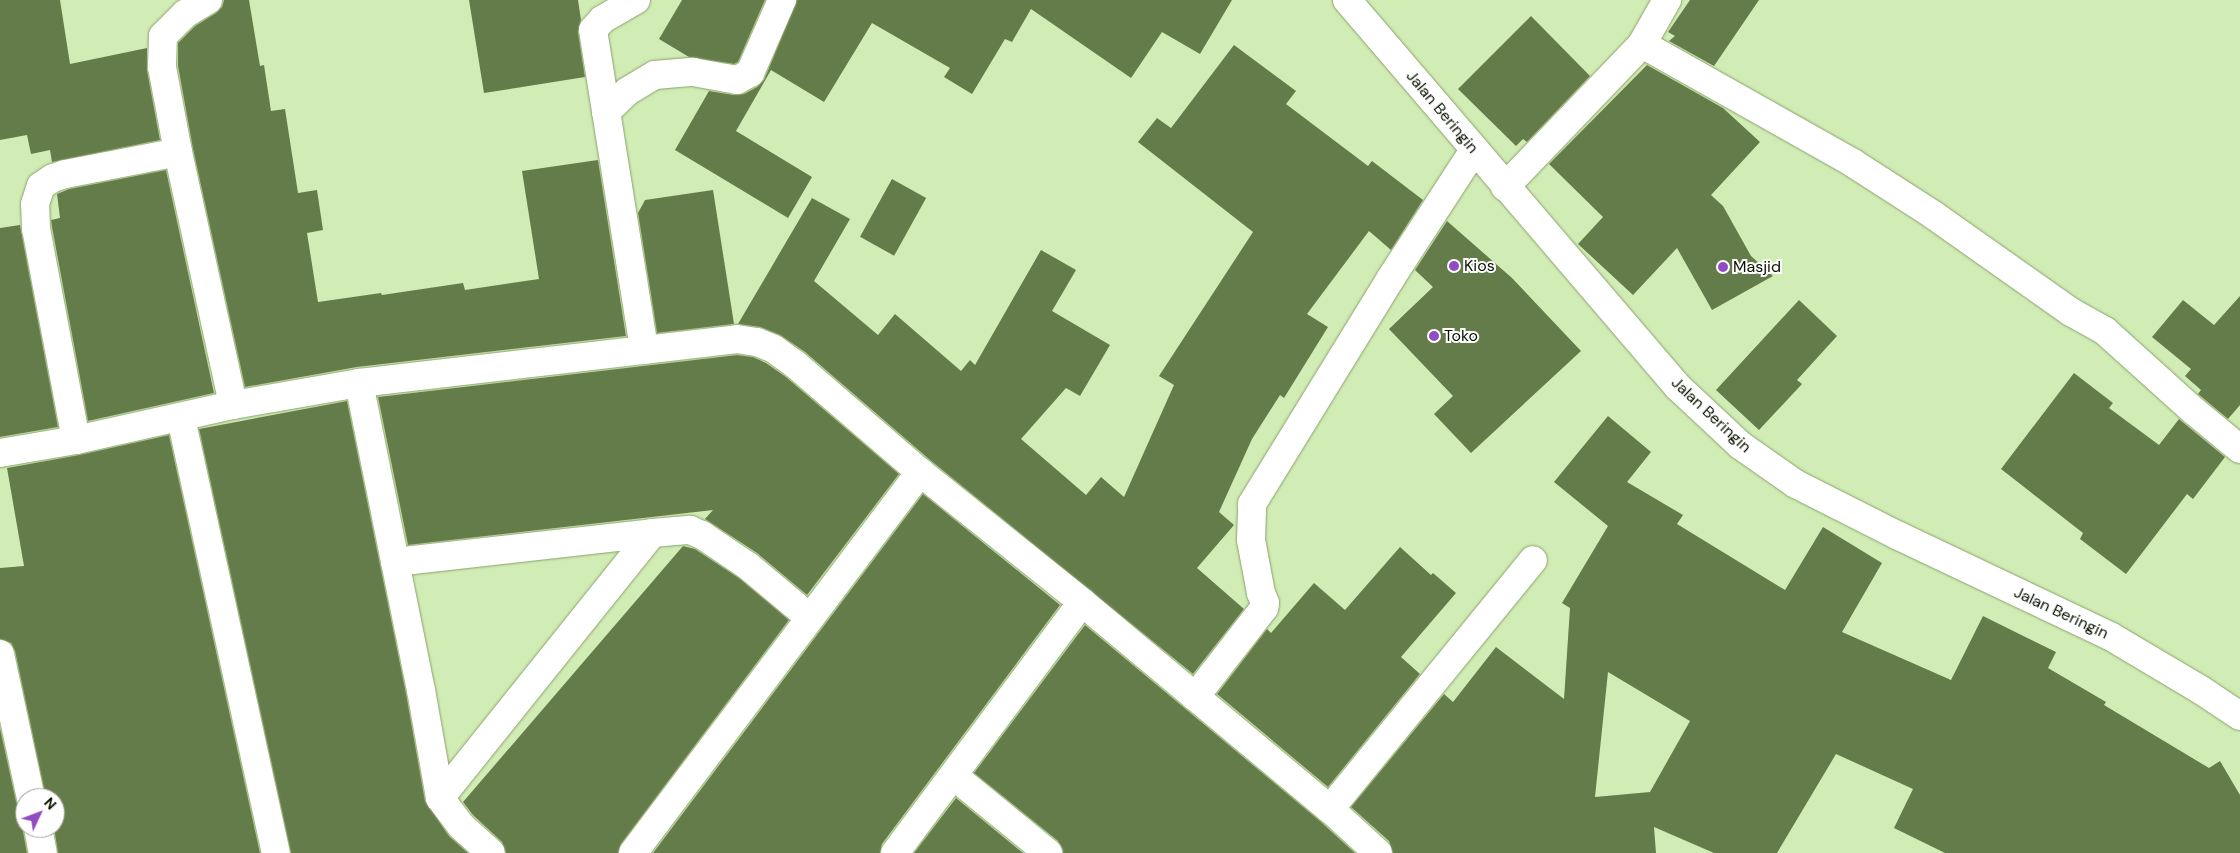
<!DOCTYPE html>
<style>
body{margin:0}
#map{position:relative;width:2240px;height:853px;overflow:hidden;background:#d1ecb4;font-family:"DM Sans",sans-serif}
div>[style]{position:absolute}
.building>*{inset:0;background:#647c49;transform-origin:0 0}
.roads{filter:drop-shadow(0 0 1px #89a26d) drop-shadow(0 0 1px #89a26d)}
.minor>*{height:28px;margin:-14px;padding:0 14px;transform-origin:14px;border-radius:14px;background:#fff}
.dots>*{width:14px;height:14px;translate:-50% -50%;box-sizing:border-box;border:2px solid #fff;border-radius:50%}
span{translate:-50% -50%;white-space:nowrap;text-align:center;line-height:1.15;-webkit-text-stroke:4px #fff;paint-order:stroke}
.street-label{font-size:16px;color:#091101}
.poi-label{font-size:16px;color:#091101}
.left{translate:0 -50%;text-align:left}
.north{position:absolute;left:15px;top:788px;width:50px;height:50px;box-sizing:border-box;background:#fff;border:1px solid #9da099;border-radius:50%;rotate:47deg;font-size:14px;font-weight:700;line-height:20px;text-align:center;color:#091101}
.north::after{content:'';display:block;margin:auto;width:18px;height:22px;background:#914cc0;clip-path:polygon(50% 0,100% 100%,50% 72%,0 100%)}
</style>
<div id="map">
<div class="building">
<i style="clip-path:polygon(0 0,60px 0,70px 64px,147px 48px,147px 70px,160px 140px,52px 162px,50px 150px,31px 154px,27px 135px,0 140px)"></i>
<i style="clip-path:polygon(224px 0,249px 0,260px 66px,264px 65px,271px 111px,285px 109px,298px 193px,317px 190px,323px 230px,307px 233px,318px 302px,381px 293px,382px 295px,463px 283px,465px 290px,539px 279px,522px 171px,598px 160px,626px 336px,357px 367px,245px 387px,193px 149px,178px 66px,178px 43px,195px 26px,216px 13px,222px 7px)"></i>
<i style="clip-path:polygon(469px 0,578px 0,581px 20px,578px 32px,585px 77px,484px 93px)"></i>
<i style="clip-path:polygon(682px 0,765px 0,738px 62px,734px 64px,689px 57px,659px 39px)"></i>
<i style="clip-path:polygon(797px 0,1232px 0,1200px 54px,1162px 32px,1131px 78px,1031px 9px,1012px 42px,1005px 39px,972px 94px,944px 77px,950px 68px,872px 23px,824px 102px,771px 70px,736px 131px,812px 177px,788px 218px,675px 150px,709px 91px,734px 95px,744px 94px,757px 87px,764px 80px)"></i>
<i style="clip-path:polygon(1690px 0,1759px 0,1714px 66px,1669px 41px,1675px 36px,1668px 32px)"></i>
<i style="clip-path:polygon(1531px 16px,1590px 76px,1527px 142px,1523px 139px,1516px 146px,1458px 89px)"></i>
<i style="clip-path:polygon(1234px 45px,1296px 91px,1286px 104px,1368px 166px,1372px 161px,1423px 200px,1391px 250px,1369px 231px,1307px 314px,1328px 327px,1284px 398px,1280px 395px,1252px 439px,1219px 512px,1234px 525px,1197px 568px,1244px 609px,1193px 674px,930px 460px,805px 352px,780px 335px,760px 327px,738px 324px,812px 198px,850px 219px,814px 281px,878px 335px,895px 314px,961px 371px,970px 360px,975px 365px,1041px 250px,1076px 270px,1052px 311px,1110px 345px,1080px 396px,1066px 388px,1021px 439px,1086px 495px,1101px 477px,1124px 497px,1174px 385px,1159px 376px,1253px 232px,1138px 142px,1157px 118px,1171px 128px)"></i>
<i style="clip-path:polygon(1647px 65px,1723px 108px,1760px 142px,1711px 195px,1723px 206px,1751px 256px,1773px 276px,1712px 310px,1677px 248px,1633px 295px,1578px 244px,1603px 217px,1549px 164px)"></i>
<i style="clip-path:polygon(166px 170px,214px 393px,88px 421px,52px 227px,51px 220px,60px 218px,57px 194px,69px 189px)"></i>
<i style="left:892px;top:179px;width:39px;height:66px;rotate:29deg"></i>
<i style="clip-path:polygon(713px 190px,734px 324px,657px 333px,638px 213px,645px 200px)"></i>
<i style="clip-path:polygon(1447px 221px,1512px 278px,1581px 351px,1471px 453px,1434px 414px,1453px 396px,1389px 329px,1433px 287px,1415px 270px)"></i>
<i style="clip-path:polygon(20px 225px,58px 427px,0 437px,0 228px)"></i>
<i style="clip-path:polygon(2240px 296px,2240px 405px,2228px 419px,2198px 394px,2201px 390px,2185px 376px,2191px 369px,2152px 337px,2183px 300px,2214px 325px)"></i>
<i style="clip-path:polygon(1799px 300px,1837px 336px,1797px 380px,1802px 384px,1759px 430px,1716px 390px)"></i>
<i style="clip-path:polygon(737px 355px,753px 357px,766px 363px,786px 377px,899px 474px,807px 595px,757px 553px,705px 519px,713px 510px,408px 545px,378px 397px)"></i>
<i style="clip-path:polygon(2074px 373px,2113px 403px,2109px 408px,2159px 445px,2179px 419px,2225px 457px,2193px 499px,2187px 494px,2126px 574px,2080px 539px,2083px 533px,2001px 469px)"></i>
<i style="clip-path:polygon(347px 401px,406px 693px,425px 801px,449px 836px,468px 853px,291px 853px,199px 429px)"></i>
<i style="clip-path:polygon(evenodd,1608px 416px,1651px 452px,1627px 482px,1683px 515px,1677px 524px,1785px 590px,1823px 527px,1882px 563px,1842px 632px,1951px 680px,1983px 616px,2056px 652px,2048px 668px,2106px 702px,2104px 705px,2209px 768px,2220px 761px,2240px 795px,2240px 853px,1945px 853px,1894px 828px,1913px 789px,1836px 754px,1777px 853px,1714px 853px,1654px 827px,1656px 853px,1393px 853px,1389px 841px,1351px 807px,1444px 694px,1453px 702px,1496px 647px,1564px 699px,1570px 608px,1562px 603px,1608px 526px,1554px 482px,1608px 416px,1608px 672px,1690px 721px,1650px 792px,1595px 797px,1608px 672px)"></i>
<i style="clip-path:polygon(169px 435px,260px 853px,58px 853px,54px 828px,55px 798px,46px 798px,15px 651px,11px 643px,0 639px,0 568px,24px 566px,7px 468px,79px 455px)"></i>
<i style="clip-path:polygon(923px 494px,1060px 605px,882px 844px,880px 853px,653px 853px)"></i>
<i style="clip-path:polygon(683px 546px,695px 549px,739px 578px,789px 620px,621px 844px,618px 853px,506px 853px,502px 842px,473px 815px,463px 802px)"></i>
<i style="clip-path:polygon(1400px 547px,1431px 575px,1433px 573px,1456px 593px,1401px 657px,1420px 674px,1328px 787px,1217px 694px,1267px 629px,1271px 633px,1314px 583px,1345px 610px)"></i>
<i style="clip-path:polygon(1085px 625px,1320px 821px,1355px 853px,1063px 853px,1058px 841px,974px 773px)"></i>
<i style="clip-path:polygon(0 728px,16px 801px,19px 808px,25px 812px,23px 831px,27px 853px,0 853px)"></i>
<i style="clip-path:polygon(956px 798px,1023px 853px,914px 853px)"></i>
</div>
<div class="roads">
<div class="minor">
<i style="left:208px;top:0;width:27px;rotate:149deg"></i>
<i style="left:185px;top:14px;width:31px;rotate:135deg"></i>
<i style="left:163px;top:36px;width:31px;rotate:92deg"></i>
<i style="left:162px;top:67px;width:86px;rotate:79.3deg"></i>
<i style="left:178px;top:152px;width:259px;rotate:77.7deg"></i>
<i style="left:636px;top:0;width:39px;rotate:150deg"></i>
<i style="left:602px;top:20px;width:13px;rotate:132deg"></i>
<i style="left:593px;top:30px;width:324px;rotate:80.9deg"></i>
<i style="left:1347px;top:0;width:509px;rotate:49.46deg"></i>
<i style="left:1678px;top:387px;width:85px;rotate:43.1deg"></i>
<i style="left:1740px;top:445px;width:68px;rotate:34.9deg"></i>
<i style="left:1796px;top:484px;width:115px;rotate:26.8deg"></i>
<i style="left:1899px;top:536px;width:233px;rotate:25.4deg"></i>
<i style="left:2110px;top:636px;width:106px;rotate:30.7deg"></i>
<i style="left:2201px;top:690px;width:47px;rotate:33.7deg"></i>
<i style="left:1642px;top:44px;width:51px;rotate:-60.4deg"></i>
<i style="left:606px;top:112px;width:30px;rotate:-44deg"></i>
<i style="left:628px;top:91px;width:31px;rotate:-31deg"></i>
<i style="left:655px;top:75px;width:38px;rotate:-5deg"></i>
<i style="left:693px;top:72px;width:45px;rotate:10.3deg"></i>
<i style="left:737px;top:80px;width:15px;rotate:-28deg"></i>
<i style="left:750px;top:73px;width:80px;rotate:-66.3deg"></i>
<i style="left:1505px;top:187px;width:198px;rotate:-46.2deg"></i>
<i style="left:1642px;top:44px;width:242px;rotate:29.4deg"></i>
<i style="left:1853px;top:163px;width:94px;rotate:32.8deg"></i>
<i style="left:1932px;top:214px;width:170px;rotate:35.2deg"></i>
<i style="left:2071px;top:312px;width:39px;rotate:29deg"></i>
<i style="left:2105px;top:331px;width:120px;rotate:42deg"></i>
<i style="left:2194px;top:411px;width:60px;rotate:39.6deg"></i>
<i style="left:359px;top:383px;width:313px;rotate:78.6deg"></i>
<i style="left:421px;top:690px;width:110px;rotate:80deg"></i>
<i style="left:440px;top:798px;width:35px;rotate:53deg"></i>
<i style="left:461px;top:826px;width:40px;rotate:42deg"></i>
<i style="left:181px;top:418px;width:445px;rotate:77.7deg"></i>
<i style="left:76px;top:440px;width:215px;rotate:-100.7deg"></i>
<i style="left:36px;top:229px;width:25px;rotate:-92deg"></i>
<i style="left:35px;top:204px;width:19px;rotate:-72deg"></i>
<i style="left:41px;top:186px;width:14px;rotate:-34deg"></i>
<i style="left:53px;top:178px;width:13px;rotate:-18deg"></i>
<i style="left:65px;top:174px;width:115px;rotate:-11deg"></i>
<i style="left:0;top:453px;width:77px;rotate:-9.7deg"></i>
<i style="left:76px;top:440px;width:161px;rotate:-12.6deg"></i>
<i style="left:233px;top:405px;width:128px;rotate:-9.9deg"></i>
<i style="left:359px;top:383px;width:381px;rotate:-6.6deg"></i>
<i style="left:737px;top:339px;width:20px;rotate:9deg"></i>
<i style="left:757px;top:342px;width:18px;rotate:22deg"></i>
<i style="left:774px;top:349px;width:27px;rotate:36deg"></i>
<i style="left:796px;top:365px;width:164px;rotate:40.8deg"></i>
<i style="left:920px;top:472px;width:208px;rotate:38.7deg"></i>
<i style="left:1082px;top:602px;width:323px;rotate:39.9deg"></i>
<i style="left:1330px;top:809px;width:65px;rotate:42.5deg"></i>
<i style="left:395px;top:562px;width:259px;rotate:-6.4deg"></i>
<i style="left:0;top:654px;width:147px;rotate:77.9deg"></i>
<i style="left:1195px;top:697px;width:113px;rotate:-52.2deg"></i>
<i style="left:1264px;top:608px;width:5px;rotate:-79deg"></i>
<i style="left:1265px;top:603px;width:11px;rotate:-112deg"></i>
<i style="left:1261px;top:593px;width:54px;rotate:-100.7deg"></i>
<i style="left:1251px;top:540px;width:36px;rotate:-88deg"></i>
<i style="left:1252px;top:504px;width:265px;rotate:-58.4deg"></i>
<i style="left:1391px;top:278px;width:153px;rotate:-57deg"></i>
<i style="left:954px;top:776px;width:122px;rotate:39.3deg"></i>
<i style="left:440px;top:798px;width:339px;rotate:-51.3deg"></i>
<i style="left:652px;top:533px;width:38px;rotate:-5deg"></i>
<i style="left:690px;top:530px;width:13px;rotate:23deg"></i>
<i style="left:702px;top:535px;width:55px;rotate:34deg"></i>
<i style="left:748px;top:566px;width:81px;rotate:40deg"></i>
<i style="left:1330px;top:809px;width:321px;rotate:-50.8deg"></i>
<i style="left:38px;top:828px;width:25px;rotate:79deg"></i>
<i style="left:633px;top:853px;width:477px;rotate:-53deg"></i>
<i style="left:895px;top:853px;width:313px;rotate:-53.3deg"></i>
</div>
</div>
<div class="dots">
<i style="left:1454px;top:266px;background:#914cc0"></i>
<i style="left:1723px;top:267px;background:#914cc0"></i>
<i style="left:1434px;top:336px;background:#914cc0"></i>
</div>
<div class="street-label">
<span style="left:1442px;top:112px;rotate:50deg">Jalan Beringin</span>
<span style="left:1711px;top:415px;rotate:43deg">Jalan Beringin</span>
<span style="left:2061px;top:613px;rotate:25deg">Jalan Beringin</span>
</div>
<div class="poi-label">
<span class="left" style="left:1464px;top:266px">Kios</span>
<span class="left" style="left:1733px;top:267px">Masjid</span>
<span class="left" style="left:1444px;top:336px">Toko</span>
</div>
<div class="north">N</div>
</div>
